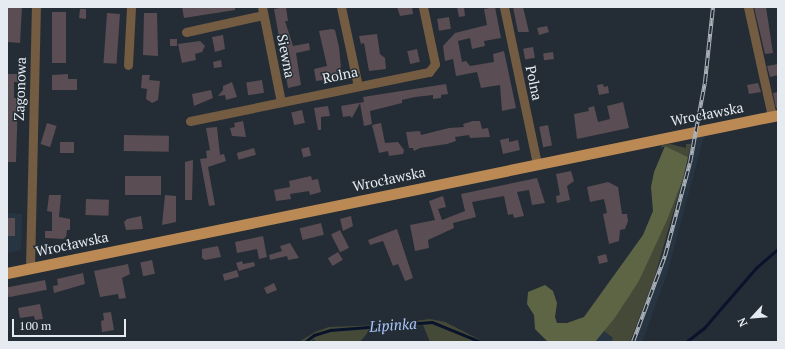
<!DOCTYPE html>
<meta charset="utf-8">
<style>
body{margin:0}
#map{position:relative;width:785px;height:349px;overflow:hidden;background:#242d35;font-family:"PT Serif",serif}
div>[style]{position:absolute}
.built>*{inset:0;background:#273542}
.green>*{inset:0;background:#454937}
.forest>*{inset:0;background:#5e6545}
.stream>*{height:2.5px;margin:-1.25px;padding:0 1.25px;transform-origin:1.25px;border-radius:1.25px;background:#09132b}
.building>*{inset:0;background:#5a4d53;transform-origin:0 0}
.minor>*{height:9px;margin:-4.5px;padding:0 4.5px;transform-origin:4.5px;border-radius:4.5px;background:#735c42}
.primary>*{height:11px;margin:-5.5px;padding:0 5.5px;transform-origin:5.5px;border-radius:5.5px;background:#bb8a54}
.rail>*{height:4px;margin-top:-2px;transform-origin:0;background:repeating-linear-gradient(90deg,#242d35 0 8px,#acb2b9 0 16px);box-sizing:border-box;border-block:1px solid #acb2b9}
span{translate:-50% -50%;white-space:nowrap;text-align:center;line-height:1.15;-webkit-text-stroke:3px #242d35;paint-order:stroke}
.street-label{font-size:14px;color:#e6ebf1}
.water-label{font-size:15px;color:#a9c3f7;font-style:italic}
.frame{position:absolute;inset:0;border:8px solid #e6ebf1;pointer-events:none}
.north{position:absolute;left:733px;top:297px;width:40px;height:40px;-webkit-text-stroke:3px #242d35;paint-order:stroke;rotate:244deg;font-size:11px;font-weight:700;line-height:16px;text-align:center;color:#e6ebf1}
.north::after{content:'';display:block;margin:auto;width:14px;height:18px;background:#e6ebf1;clip-path:polygon(50% 0,100% 100%,50% 72%,0 100%)}
.scale{position:absolute;left:12px;top:319px;width:114px;height:18px;box-sizing:border-box;border:2px solid #e6ebf1;border-top:0;padding-left:5px;font-size:12px;line-height:14px;white-space:nowrap;color:#e6ebf1;-webkit-text-stroke:3px #242d35;paint-order:stroke}
</style>
<div id="map">
<div class="built">
<i style="clip-path:polygon(697px 136px,704px 136px,703px 140px,667px 274px,642px 342px,630px 342px,646px 304px,670px 230px,692px 137px)"></i>
<i style="clip-path:polygon(7px 213px,22px 214px,21px 250px,7px 253px)"></i>
<i style="clip-path:polygon(604px 331px,614px 339px,611px 342px,595px 342px)"></i>
</div>
<div class="green">
<i style="clip-path:polygon(670px 144px,686px 148px,686px 144px,691px 144px,688px 157px,665px 146px,661px 148px,662px 145px)"></i>
<i style="clip-path:polygon(683px 179px,655px 276px,630px 342px,611px 342px,613px 338px,604px 331px,639px 281px)"></i>
<i style="clip-path:polygon(430px 319px,445px 322px,484px 342px,430px 342px,423px 325px,369px 331px,360px 342px,316px 342px,314px 339px,310px 342px,299px 342px,315px 332px,329px 327px,382px 325px)"></i>
</div>
<div class="forest">
<i style="clip-path:polygon(665px 146px,688px 157px,683px 179px,667px 220px,639px 281px,614px 319px,595px 342px,547px 341px,535px 329px,534px 315px,527px 304px,528px 292px,545px 285px,553px 291px,557px 303px,555px 317px,557px 323px,567px 323px,584px 317px,643px 235px,653px 211px,651px 187px,654px 172px)"></i>
</div>
<div class="stream">
<i style="left:305px;top:342px;width:11px;rotate:-38deg"></i>
<i style="left:314px;top:335px;width:17px;rotate:-17deg"></i>
<i style="left:330px;top:330px;width:102px;rotate:-4.5deg"></i>
<i style="left:432px;top:322px;width:53px;rotate:22.2deg"></i>
<i style="left:686px;top:342px;width:23px;rotate:-38deg"></i>
<i style="left:704px;top:328px;width:79px;rotate:-49.1deg"></i>
<i style="left:756px;top:268px;width:29px;rotate:-41deg"></i>
</div>
<div class="building">
<i style="clip-path:polygon(7px 7px,22px 7px,20px 43px,7px 42px)"></i>
<i style="clip-path:polygon(182px 7px,235px 7px,235px 10px,184px 18px)"></i>
<i style="clip-path:polygon(286px 7px,288px 21px,285px 21px,293px 46px,309px 43px,310px 50px,296px 53px,301px 85px,288px 88px,274px 9px)"></i>
<i style="clip-path:polygon(397px 7px,412px 7px,413px 14px,400px 16px)"></i>
<i style="clip-path:polygon(457px 7px,464px 7px,465px 16px,459px 17px)"></i>
<i style="clip-path:polygon(495px 7px,501px 38px,484px 41px,485px 46px,472px 49px,470px 38px,458px 41px,462px 62px,466px 61px,470px 66px,494px 62px,493px 54px,504px 51px,516px 108px,502px 111px,500px 85px,481px 88px,477px 72px,456px 76px,453px 59px,445px 61px,443px 46px,455px 33px,487px 25px,484px 9px)"></i>
<i style="clip-path:polygon(513px 7px,523px 7px,529px 32px,518px 32px)"></i>
<i style="clip-path:polygon(754px 7px,766px 7px,773px 53px,765px 54px)"></i>
<i style="clip-path:polygon(80px 9px,86px 9px,86px 19px,79px 18px)"></i>
<i style="left:52px;top:12px;width:14px;height:51px"></i>
<i style="left:107px;top:13px;width:13px;height:50px;rotate:4deg"></i>
<i style="clip-path:polygon(144px 13px,157px 13px,158px 56px,143px 55px)"></i>
<i style="left:449px;top:17px;width:12px;height:12px;rotate:81deg"></i>
<i style="clip-path:polygon(547px 26px,549px 32px,539px 35px,537px 28px)"></i>
<i style="clip-path:polygon(332px 29px,335px 30px,339px 47px,342px 78px,316px 81px,314px 69px,327px 66px,319px 31px)"></i>
<i style="clip-path:polygon(377px 34px,380px 54px,385px 58px,386px 69px,369px 71px,364px 43px,361px 44px,359px 36px)"></i>
<i style="clip-path:polygon(223px 35px,225px 49px,215px 52px,212px 37px)"></i>
<i style="left:170px;top:39px;width:7px;height:7px"></i>
<i style="clip-path:polygon(200px 41px,205px 46px,202px 52px,195px 54px,196px 60px,182px 63px,178px 44px)"></i>
<i style="left:533px;top:47px;width:11px;height:10px;rotate:80deg"></i>
<i style="left:417px;top:49px;width:13px;height:10px;rotate:77deg"></i>
<i style="left:553px;top:52px;width:7px;height:10px;rotate:82deg"></i>
<i style="clip-path:polygon(221px 60px,222px 67px,214px 68px,213px 62px)"></i>
<i style="clip-path:polygon(778px 64px,778px 75px,770px 77px,767px 66px)"></i>
<i style="clip-path:polygon(7px 74px,19px 74px,19px 82px,14px 82px,14px 98px,18px 98px,16px 162px,7px 162px)"></i>
<i style="clip-path:polygon(68px 74px,68px 79px,77px 79px,77px 90px,52px 90px,52px 75px)"></i>
<i style="clip-path:polygon(142px 75px,150px 75px,149px 80px,160px 81px,158px 100px,152px 103px,146px 99px,147px 89px,141px 88px)"></i>
<i style="left:262px;top:80px;width:13px;height:16px;rotate:81deg"></i>
<i style="clip-path:polygon(232px 82px,237px 97px,226px 100px,225px 95px,218px 96px,223px 90px,223px 86px)"></i>
<i style="clip-path:polygon(758px 83px,761px 92px,749px 94px,747px 85px)"></i>
<i style="clip-path:polygon(446px 84px,448px 94px,441px 95px,441px 98px,433px 99px,433px 95px,415px 97px,402px 100px,402px 103px,370px 111px,372px 124px,364px 126px,360px 103px,352px 118px,350px 116px,343px 117px,341px 106px,364px 102px,363px 97px)"></i>
<i style="clip-path:polygon(603px 84px,604px 87px,608px 86px,609px 93px,599px 95px,597px 85px)"></i>
<i style="clip-path:polygon(211px 90px,213px 98px,194px 106px,192px 94px)"></i>
<i style="clip-path:polygon(778px 92px,778px 108px,776px 108px,773px 93px)"></i>
<i style="clip-path:polygon(623px 102px,629px 128px,577px 139px,574px 114px,589px 111px,588px 108px,594px 106px,598px 122px,610px 119px,607px 106px)"></i>
<i style="clip-path:polygon(328px 106px,330px 116px,321px 117px,321px 130px,318px 130px,314px 108px)"></i>
<i style="left:302px;top:110px;width:13px;height:11px;rotate:77deg"></i>
<i style="clip-path:polygon(243px 121px,246px 137px,232px 136px,230px 128px,235px 127px,234px 123px)"></i>
<i style="clip-path:polygon(473px 121px,480px 121px,482px 129px,488px 128px,490px 137px,470px 138px,469px 135px,455px 137px,456px 141px,447px 144px,420px 148px,414px 151px,413px 148px,409px 148px,406px 132px,420px 131px,421px 135px,449px 128px,464px 127px,463px 124px)"></i>
<i style="left:47px;top:123px;width:10px;height:22px;rotate:17deg"></i>
<i style="clip-path:polygon(381px 123px,385px 143px,398px 142px,404px 150px,403px 154px,389px 156px,388px 151px,379px 153px,372px 125px)"></i>
<i style="left:548px;top:125px;width:21px;height:9px;rotate:79deg"></i>
<i style="clip-path:polygon(217px 127px,220px 155px,224px 154px,226px 161px,208px 167px,215px 205px,209px 206px,200px 159px,207px 158px,206px 151px,210px 150px,206px 128px)"></i>
<i style="left:124px;top:135px;width:45px;height:16px;rotate:1deg"></i>
<i style="clip-path:polygon(509px 138px,509px 142px,518px 140px,520px 150px,503px 154px,500px 140px)"></i>
<i style="left:60px;top:142px;width:14px;height:11px"></i>
<i style="left:309px;top:147px;width:9px;height:8px;rotate:77deg"></i>
<i style="left:254px;top:148px;width:7px;height:18px;rotate:74deg"></i>
<i style="clip-path:polygon(193px 160px,192px 200px,185px 200px,185px 162px)"></i>
<i style="clip-path:polygon(571px 171px,574px 181px,567px 186px,570px 200px,557px 203px,556px 196px,560px 195px,556px 174px)"></i>
<i style="left:161px;top:176px;width:19px;height:36px;rotate:90deg"></i>
<i style="clip-path:polygon(311px 176px,312px 180px,318px 179px,321px 192px,310px 195px,309px 191px,290px 194px,291px 199px,276px 201px,274px 190px,290px 187px,289px 181px)"></i>
<i style="clip-path:polygon(537px 178px,545px 203px,532px 205px,529px 190px,517px 192px,524px 216px,514px 218px,513px 214px,508px 215px,504px 196px,472px 202px,476px 217px,453px 223px,454px 228px,428px 240px,429px 248px,415px 251px,410px 225px,435px 220px,429px 201px,443px 196px,446px 207px,438px 209px,442px 220px,465px 211px,461px 194px)"></i>
<i style="clip-path:polygon(608px 182px,618px 187px,622px 214px,627px 214px,628px 221px,625px 229px,620px 230px,619px 241px,609px 244px,603px 214px,607px 213px,604px 199px,590px 202px,587px 187px)"></i>
<i style="clip-path:polygon(49px 195px,61px 195px,59px 217px,70px 219px,70px 230px,67px 230px,66px 237px,63px 239px,45px 238px,45px 231px,52px 231px,52px 212px,47px 211px)"></i>
<i style="clip-path:polygon(165px 195px,176px 196px,176px 222px,162px 225px)"></i>
<i style="left:86px;top:199px;width:23px;height:16px;rotate:2deg"></i>
<i style="clip-path:polygon(141px 216px,143px 229px,126px 230px,124px 222px,127px 219px)"></i>
<i style="clip-path:polygon(351px 216px,353px 226px,343px 231px,340px 219px)"></i>
<i style="left:7px;top:218px;width:8px;height:18px"></i>
<i style="left:321px;top:223px;width:12px;height:22px;rotate:76deg"></i>
<i style="clip-path:polygon(397px 229px,413px 278px,405px 281px,398px 264px,393px 266px,383px 241px,370px 245px,368px 240px)"></i>
<i style="left:340px;top:230px;width:20px;height:10px;rotate:63deg"></i>
<i style="clip-path:polygon(263px 236px,267px 257px,259px 259px,257px 249px,237px 253px,235px 242px)"></i>
<i style="clip-path:polygon(290px 243px,299px 258px,288px 260px,287px 256px,270px 260px,269px 255px,282px 251px,280px 246px)"></i>
<i style="clip-path:polygon(218px 246px,221px 257px,205px 260px,202px 258px,202px 249px)"></i>
<i style="left:338px;top:252px;width:9px;height:12px;rotate:58deg"></i>
<i style="left:606px;top:254px;width:8px;height:9px;rotate:76deg"></i>
<i style="left:152px;top:260px;width:14px;height:12px;rotate:78deg"></i>
<i style="clip-path:polygon(242px 261px,243px 264px,254px 262px,255px 266px,239px 271px,236px 263px)"></i>
<i style="clip-path:polygon(128px 264px,130px 274px,122px 278px,126px 298px,119px 299px,118px 294px,100px 297px,94px 271px)"></i>
<i style="left:237px;top:270px;width:7px;height:15px;rotate:74deg"></i>
<i style="clip-path:polygon(83px 273px,85px 284px,54px 293px,53px 286px,58px 285px,57px 279px)"></i>
<i style="left:45px;top:280px;width:10px;height:39px;rotate:79deg"></i>
<i style="clip-path:polygon(274px 283px,277px 290px,267px 294px,264px 288px)"></i>
<i style="clip-path:polygon(40px 304px,43px 319px,35px 320px,34px 316px,20px 318px,18px 308px)"></i>
<i style="clip-path:polygon(111px 312px,114px 330px,102px 332px,101px 321px,104px 320px,103px 313px)"></i>
</div>
<div class="minor">
<i style="left:262px;top:7px;width:97px;rotate:78.7deg"></i>
<i style="left:341px;top:7px;width:81px;rotate:77.9deg"></i>
<i style="left:504px;top:7px;width:160px;rotate:78.1deg"></i>
<i style="left:748px;top:7px;width:112px;rotate:77.6deg"></i>
<i style="left:186px;top:32px;width:79px;rotate:-12.4deg"></i>
<i style="left:128px;top:65px;width:58px;rotate:-87deg"></i>
<i style="left:190px;top:121px;width:244px;rotate:-11.6deg"></i>
<i style="left:429px;top:72px;width:10px;rotate:-53deg"></i>
<i style="left:435px;top:64px;width:58px;rotate:-101.9deg"></i>
<i style="left:30px;top:268px;width:261px;rotate:-88.7deg"></i>
</div>
<div class="primary">
<i style="left:7px;top:273px;width:787px;rotate:-11.58deg"></i>
</div>
<div class="rail">
<i style="left:633px;top:342px;width:92px;rotate:-69.6deg"></i>
<i style="left:665px;top:256px;width:96px;rotate:-75deg"></i>
<i style="left:690px;top:163px;width:82px;rotate:-79.5deg"></i>
<i style="left:705px;top:82px;width:75px;rotate:-83.9deg"></i>
</div>
<div class="street-label">
<span style="left:286px;top:56px;rotate:79deg">Siewna</span>
<span style="left:340px;top:75px;rotate:-12deg">Rolna</span>
<span style="left:534px;top:83px;rotate:78deg">Polna</span>
<span style="left:20px;top:89px;rotate:-88deg">Zagonowa</span>
<span style="left:707px;top:114px;rotate:-11deg">Wrocławska</span>
<span style="left:389px;top:179px;rotate:-12deg">Wrocławska</span>
<span style="left:72px;top:244px;rotate:-12deg">Wrocławska</span>
</div>
<div class="water-label">
<span style="left:393px;top:325px;rotate:-4deg">Lipinka</span>
</div>
<div class="frame"></div>
<div class="north">N</div>
<div class="scale">100 m</div>
</div>
